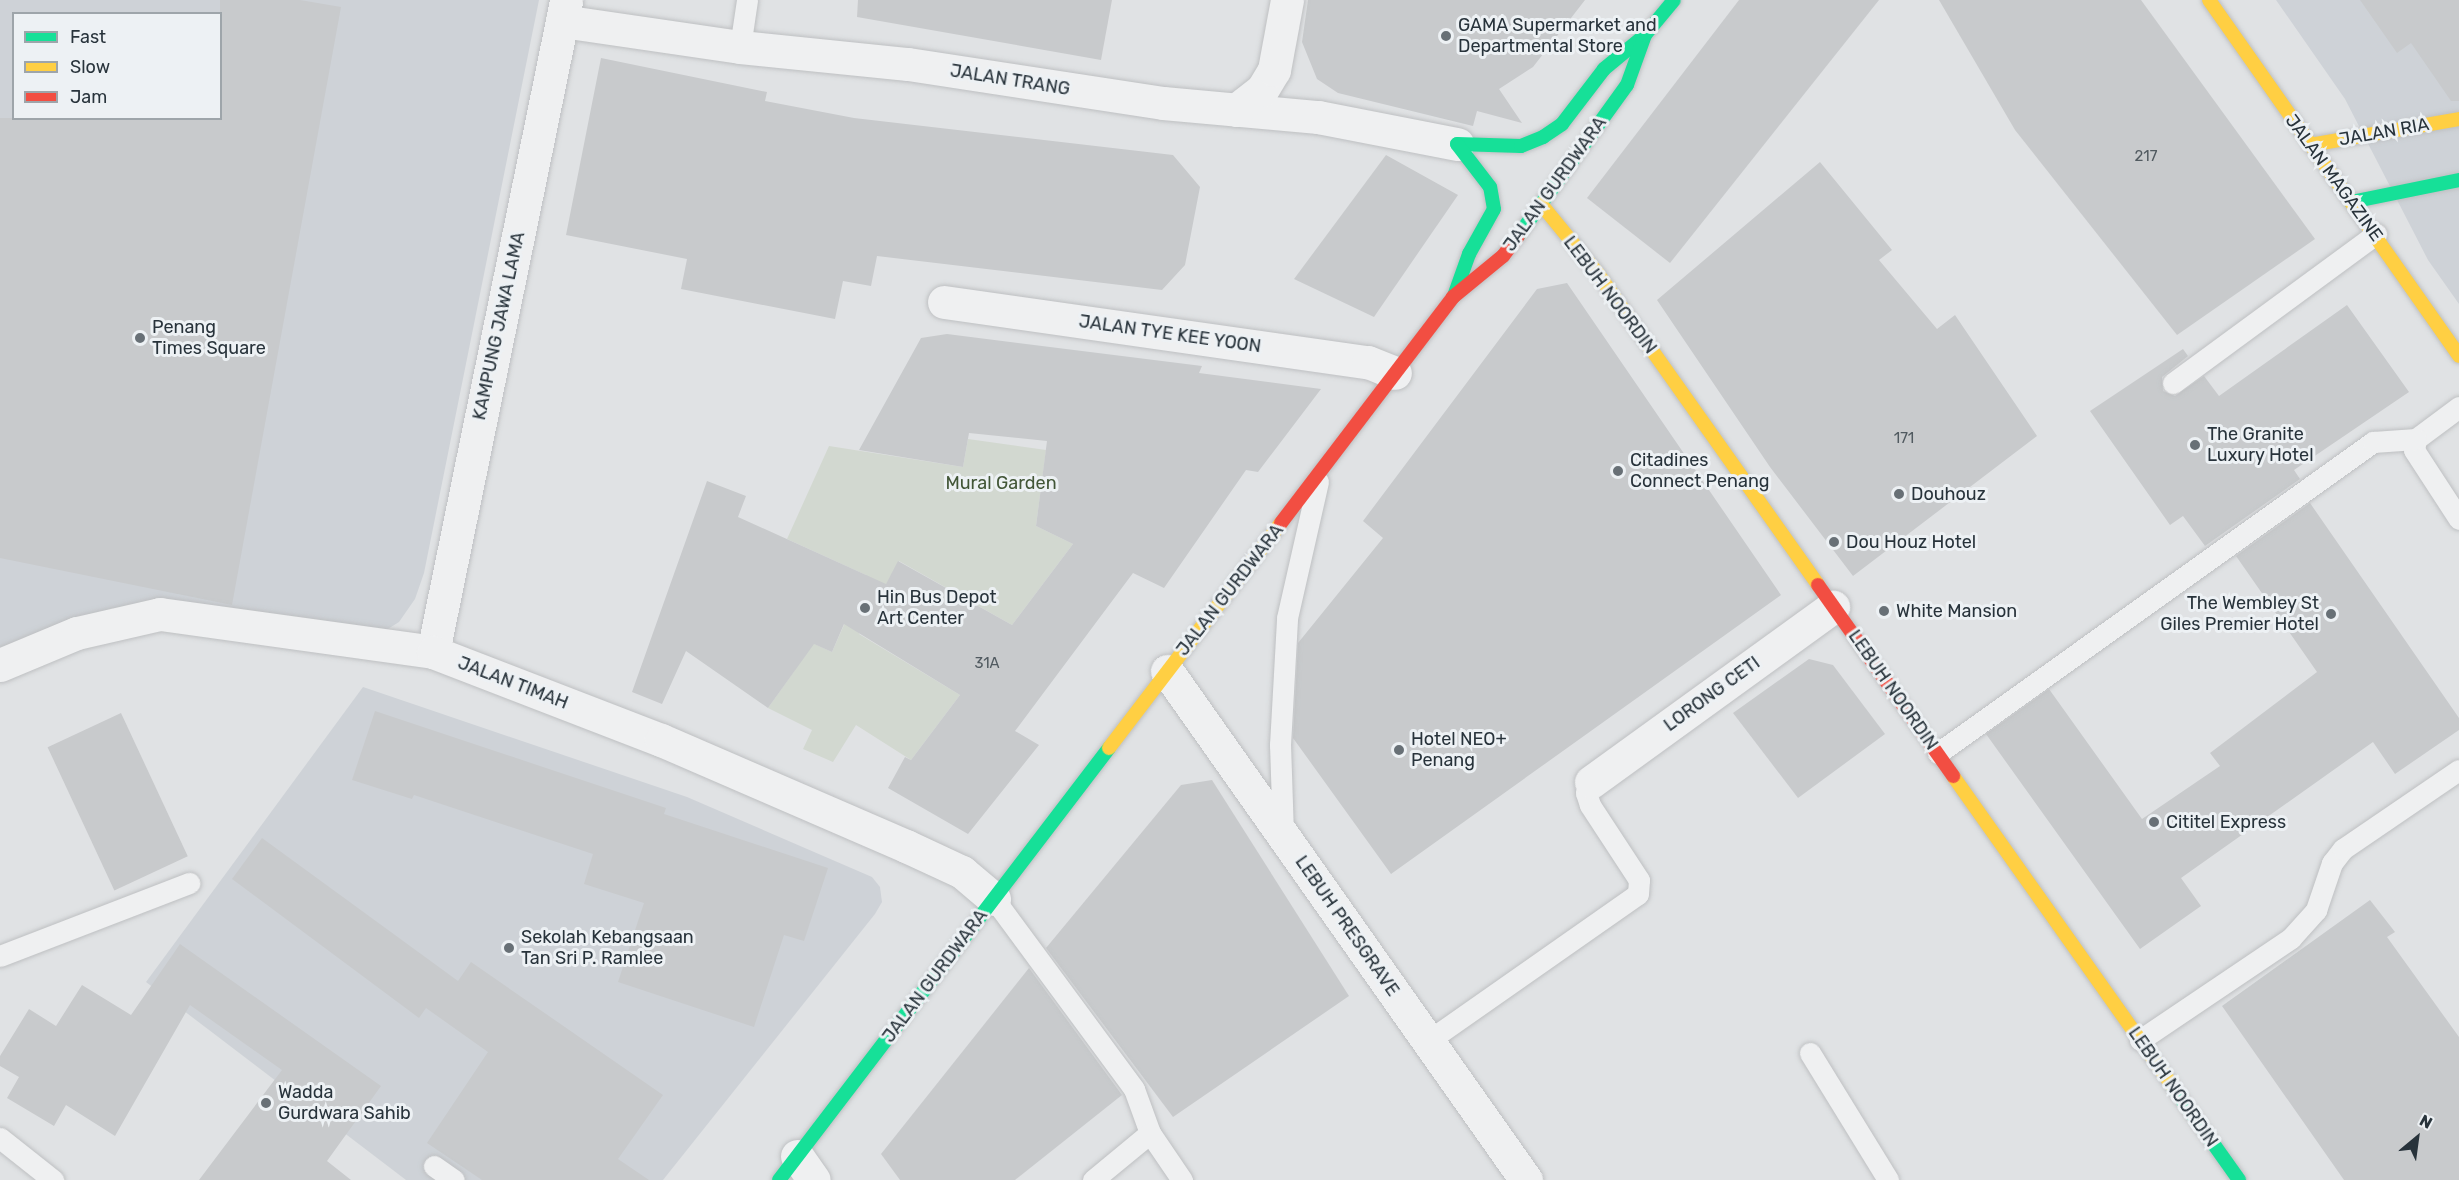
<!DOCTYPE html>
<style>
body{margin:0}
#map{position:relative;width:2459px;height:1180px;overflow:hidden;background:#e0e2e4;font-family:Rubik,sans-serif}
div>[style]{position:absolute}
.built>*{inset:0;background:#ced2d7}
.green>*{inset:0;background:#d2d8d0}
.building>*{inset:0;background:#c8cacc;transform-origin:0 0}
.roads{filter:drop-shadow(0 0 2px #bec0c2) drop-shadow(0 0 2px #bec0c2)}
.lane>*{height:21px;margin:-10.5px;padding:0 10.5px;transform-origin:10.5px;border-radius:10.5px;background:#eff0f1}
.street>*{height:33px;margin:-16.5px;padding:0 16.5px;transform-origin:16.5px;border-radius:16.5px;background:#eff0f1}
.fast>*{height:14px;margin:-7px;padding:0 7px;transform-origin:7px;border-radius:7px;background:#16e098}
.slow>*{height:14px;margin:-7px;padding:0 7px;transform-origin:7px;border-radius:7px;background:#ffcf43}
.jam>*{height:14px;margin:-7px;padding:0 7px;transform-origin:7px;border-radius:7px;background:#f24e42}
.dots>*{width:16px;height:16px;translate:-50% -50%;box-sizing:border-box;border:3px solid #edf1f4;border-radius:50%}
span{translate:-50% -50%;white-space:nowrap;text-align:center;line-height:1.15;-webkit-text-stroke:6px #edf1f4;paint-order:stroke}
.number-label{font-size:15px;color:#515a60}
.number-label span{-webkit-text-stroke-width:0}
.poi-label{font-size:18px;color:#28333b}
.left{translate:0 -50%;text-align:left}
.right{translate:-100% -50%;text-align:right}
.street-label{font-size:18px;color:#28333b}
.park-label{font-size:18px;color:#425637}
.legend{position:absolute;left:12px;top:12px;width:210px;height:108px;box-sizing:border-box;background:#edf1f4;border:2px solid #9ea5aa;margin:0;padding:8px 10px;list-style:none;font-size:18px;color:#28333b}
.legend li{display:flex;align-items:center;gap:12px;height:30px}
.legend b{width:30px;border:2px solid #9ea5aa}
.north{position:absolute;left:2387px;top:1108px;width:60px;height:60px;-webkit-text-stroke:4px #edf1f4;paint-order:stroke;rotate:29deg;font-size:16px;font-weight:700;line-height:24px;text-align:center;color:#28333b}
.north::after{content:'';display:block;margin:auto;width:21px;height:27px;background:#28333b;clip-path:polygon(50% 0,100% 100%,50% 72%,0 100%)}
</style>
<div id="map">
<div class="built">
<i style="clip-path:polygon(evenodd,0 0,539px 0,424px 573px,415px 599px,399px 622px,383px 632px,112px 608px,0 653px,0 0,14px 14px,220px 14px,220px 118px,14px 118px,14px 14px)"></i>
<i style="clip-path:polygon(2276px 0,2459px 0,2459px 304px,2428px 260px,2345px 99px)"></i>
<i style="clip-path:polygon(363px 687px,687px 797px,872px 877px,880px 887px,882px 902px,875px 914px,663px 1180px,406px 1180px,146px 982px)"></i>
</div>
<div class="green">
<i style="clip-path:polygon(968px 439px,1046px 450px,1036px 526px,1073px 544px,1012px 625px,899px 561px,859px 634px,960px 695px,911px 760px,856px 725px,833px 762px,803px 749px,812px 730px,768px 708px,795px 670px,753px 616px,832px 652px,866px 575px,787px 539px,829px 446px,963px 467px)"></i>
</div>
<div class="building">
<i style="clip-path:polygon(220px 0,300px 0,341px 7px,232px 605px,0 558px,0 118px,220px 118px)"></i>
<i style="clip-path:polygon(858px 0,1112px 0,1101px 60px,857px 17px)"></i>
<i style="clip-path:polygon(1308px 0,1585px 0,1533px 67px,1499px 89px,1522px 123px,1477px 111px,1473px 126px,1338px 93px,1317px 79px,1302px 42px)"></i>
<i style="clip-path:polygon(1739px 0,1879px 0,1670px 263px,1587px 198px)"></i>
<i style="clip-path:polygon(1939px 0,2141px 0,2315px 239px,2177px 335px,2015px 130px)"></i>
<i style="clip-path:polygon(2360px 0,2459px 0,2459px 101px,2451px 101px,2411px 43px,2397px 53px)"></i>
<i style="clip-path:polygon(601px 58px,767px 92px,765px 101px,854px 118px,1173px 155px,1200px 187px,1185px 265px,1162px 290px,877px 256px,871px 286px,843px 281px,835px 319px,681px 289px,687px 259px,566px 235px)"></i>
<i style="clip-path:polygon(1386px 155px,1458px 195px,1374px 317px,1294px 279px)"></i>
<i style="clip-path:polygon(1820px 162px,1892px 250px,1879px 260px,1937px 329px,1955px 315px,2037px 436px,1853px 576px,1770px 467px,1657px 300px)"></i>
<i style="clip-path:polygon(1567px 283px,1781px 595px,1391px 874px,1293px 738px,1298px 643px,1383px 538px,1363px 521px,1537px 289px)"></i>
<i style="clip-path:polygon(2347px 305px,2409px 392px,2294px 470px,2300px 479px,2205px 546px,2183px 516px,2170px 525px,2090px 411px,2183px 349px,2188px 356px,2162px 377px,2163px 391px,2175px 396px,2204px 376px,2219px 396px)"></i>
<i style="clip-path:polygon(947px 334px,1202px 366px,1199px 373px,1321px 389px,1258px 472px,1246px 470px,1164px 588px,1133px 573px,1015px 731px,1039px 745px,968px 834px,888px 788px,905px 757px,911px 760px,960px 695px,844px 624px,832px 652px,814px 644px,768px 708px,686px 651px,662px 704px,632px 692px,707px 481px,746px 496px,738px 517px,886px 584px,898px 561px,1012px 625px,1073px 544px,1036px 526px,1047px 441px,969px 433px,963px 467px,859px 450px,921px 338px)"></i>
<i style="clip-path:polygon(2310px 503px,2459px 718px,2459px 730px,2395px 774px,2373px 742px,2181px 878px,2201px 906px,2140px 949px,1986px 734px,2049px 689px,2142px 819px,2220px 766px,2210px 753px,2317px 672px,2236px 556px)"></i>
<i style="clip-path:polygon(1809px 659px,1833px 665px,1885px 734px,1798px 798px,1733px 713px)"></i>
<i style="clip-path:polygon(375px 711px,666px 808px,664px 814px,828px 868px,804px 941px,784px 935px,754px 1027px,618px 982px,644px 903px,584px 884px,593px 854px,414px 795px,412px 799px,352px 780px)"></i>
<i style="left:121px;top:713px;width:158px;height:81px;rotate:65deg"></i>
<i style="clip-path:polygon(1212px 780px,1349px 996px,1173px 1117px,1046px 948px,1181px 785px)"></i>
<i style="clip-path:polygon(262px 838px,458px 981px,471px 962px,663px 1095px,618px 1159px,649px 1180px,482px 1180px,427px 1143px,488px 1052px,426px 1008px,419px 1018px,232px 879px)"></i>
<i style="clip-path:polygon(2370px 900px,2395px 932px,2387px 937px,2459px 1037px,2459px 1180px,2344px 1180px,2222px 1006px)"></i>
<i style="clip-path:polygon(180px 944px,381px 1086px,327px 1161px,351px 1180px,199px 1180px,282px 1070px,190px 1005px,115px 1136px,66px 1105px,54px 1126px,7px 1098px,19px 1077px,0 1066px,0 1056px,29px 1009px,56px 1026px,82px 985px,131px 1015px)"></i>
<i style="clip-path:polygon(1029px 968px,1122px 1095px,1015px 1180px,900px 1180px,881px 1154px)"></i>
</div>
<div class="roads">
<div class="lane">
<i style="left:740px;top:47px;width:48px;rotate:-81.5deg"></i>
<i style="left:2173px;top:383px;width:252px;rotate:-36.3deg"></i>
<i style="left:2459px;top:407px;width:54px;rotate:143.3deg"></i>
<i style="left:2416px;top:439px;width:11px;rotate:100deg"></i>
<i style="left:2414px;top:450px;width:82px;rotate:56.9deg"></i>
<i style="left:1938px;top:753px;width:535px;rotate:-35.56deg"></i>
<i style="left:2373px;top:442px;width:43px;rotate:-4deg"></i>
<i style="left:1283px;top:834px;width:89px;rotate:-91.9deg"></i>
<i style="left:1280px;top:745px;width:127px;rotate:-86.8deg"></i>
<i style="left:1287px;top:618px;width:140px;rotate:-77.2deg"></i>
<i style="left:994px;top:899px;width:236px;rotate:53.6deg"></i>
<i style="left:1134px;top:1089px;width:47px;rotate:70deg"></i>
<i style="left:1150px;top:1133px;width:57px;rotate:55.8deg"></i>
<i style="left:0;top:956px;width:203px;rotate:-21.1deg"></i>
<i style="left:2140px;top:1040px;width:182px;rotate:-34deg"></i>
<i style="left:2291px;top:938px;width:38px;rotate:-48deg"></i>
<i style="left:2316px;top:910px;width:50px;rotate:-71.2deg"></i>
<i style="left:2332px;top:863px;width:18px;rotate:-52deg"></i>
<i style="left:2343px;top:849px;width:140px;rotate:-34.3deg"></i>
<i style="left:1428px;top:1041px;width:256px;rotate:-35deg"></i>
<i style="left:1638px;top:894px;width:14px;rotate:-86deg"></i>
<i style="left:1639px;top:880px;width:90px;rotate:-123.2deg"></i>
<i style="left:1590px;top:805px;width:13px;rotate:-108deg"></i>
<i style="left:1586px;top:793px;width:12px;rotate:-66deg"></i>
<i style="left:1810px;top:1053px;width:149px;rotate:58.4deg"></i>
<i style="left:0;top:1138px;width:68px;rotate:38.4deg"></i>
<i style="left:434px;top:1166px;width:24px;rotate:35deg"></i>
<i style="left:1093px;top:1180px;width:74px;rotate:-39.5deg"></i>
</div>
<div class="street">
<i style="left:562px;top:21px;width:180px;rotate:8.3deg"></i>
<i style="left:740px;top:47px;width:169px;rotate:5.8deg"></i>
<i style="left:908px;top:64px;width:258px;rotate:8.7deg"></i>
<i style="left:1163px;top:103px;width:156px;rotate:5.2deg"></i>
<i style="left:1318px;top:117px;width:142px;rotate:11deg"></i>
<i style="left:1236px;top:110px;width:33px;rotate:-38deg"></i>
<i style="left:1262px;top:90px;width:23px;rotate:-59deg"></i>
<i style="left:1274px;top:70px;width:71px;rotate:-79.5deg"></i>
<i style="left:944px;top:302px;width:428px;rotate:8.1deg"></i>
<i style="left:1368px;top:362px;width:29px;rotate:22deg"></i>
<i style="left:433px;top:652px;width:664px;rotate:-78.45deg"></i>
<i style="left:0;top:665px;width:83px;rotate:-22.6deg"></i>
<i style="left:77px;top:633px;width:85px;rotate:-12.9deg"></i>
<i style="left:160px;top:614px;width:276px;rotate:7.9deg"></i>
<i style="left:433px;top:652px;width:244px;rotate:21.1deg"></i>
<i style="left:661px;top:740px;width:267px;rotate:23.4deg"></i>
<i style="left:906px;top:846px;width:62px;rotate:24.9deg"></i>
<i style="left:962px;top:872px;width:42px;rotate:40.2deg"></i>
<i style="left:1167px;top:671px;width:623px;rotate:54.8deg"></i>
<i style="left:1591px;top:782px;width:299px;rotate:-35.9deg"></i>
<i style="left:797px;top:1156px;width:29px;rotate:55deg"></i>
</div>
<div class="fast">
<i style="left:1457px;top:144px;width:64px;rotate:1.8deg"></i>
<i style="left:1521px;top:146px;width:24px;rotate:-22deg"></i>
<i style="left:1543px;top:137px;width:23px;rotate:-34deg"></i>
<i style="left:1562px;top:124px;width:69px;rotate:-52.6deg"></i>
<i style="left:1604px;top:69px;width:52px;rotate:-39.5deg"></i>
<i style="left:2351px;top:202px;width:110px;rotate:-11.5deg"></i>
<i style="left:1518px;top:236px;width:186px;rotate:-54.2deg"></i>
<i style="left:1627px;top:85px;width:53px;rotate:-70.2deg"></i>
<i style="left:1645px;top:35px;width:45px;rotate:-50.4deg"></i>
<i style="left:1454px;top:296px;width:45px;rotate:-70.3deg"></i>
<i style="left:1469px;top:254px;width:51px;rotate:-60.9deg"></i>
<i style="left:1494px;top:209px;width:22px;rotate:-100deg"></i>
<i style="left:1490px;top:187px;width:54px;rotate:-127.5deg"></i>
<i style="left:2173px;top:1087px;width:114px;rotate:54.6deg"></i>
<i style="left:779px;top:1180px;width:544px;rotate:-52.62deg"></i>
</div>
<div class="slow">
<i style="left:2209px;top:0;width:435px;rotate:54.9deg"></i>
<i style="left:2310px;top:145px;width:151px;rotate:-9.9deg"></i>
<i style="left:1541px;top:204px;width:90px;rotate:50.8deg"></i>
<i style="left:1598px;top:274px;width:381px;rotate:54.7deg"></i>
<i style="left:1109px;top:748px;width:283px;rotate:-52.6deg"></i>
<i style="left:1953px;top:776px;width:381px;rotate:54.7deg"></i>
</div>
<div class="jam">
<i style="left:1281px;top:523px;width:284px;rotate:-52.7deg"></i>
<i style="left:1453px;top:297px;width:65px;rotate:-39.4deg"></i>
<i style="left:1503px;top:256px;width:25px;rotate:-53deg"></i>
<i style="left:1818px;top:585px;width:234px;rotate:54.7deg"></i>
</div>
</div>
<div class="dots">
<i style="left:1446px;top:36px;background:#687076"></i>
<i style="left:140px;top:338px;background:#687076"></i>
<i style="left:2195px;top:445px;background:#687076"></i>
<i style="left:1618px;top:471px;background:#687076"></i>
<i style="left:1899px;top:494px;background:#687076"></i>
<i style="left:1834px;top:542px;background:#687076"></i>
<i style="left:865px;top:608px;background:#687076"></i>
<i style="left:1884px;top:611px;background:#687076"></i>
<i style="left:2331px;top:614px;background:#687076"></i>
<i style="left:1399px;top:750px;background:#687076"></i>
<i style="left:2154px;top:822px;background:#687076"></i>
<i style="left:509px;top:948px;background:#687076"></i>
<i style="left:266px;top:1103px;background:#687076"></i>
</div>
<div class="number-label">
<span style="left:2146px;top:157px">217</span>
<span style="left:1904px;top:439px">171</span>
<span style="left:987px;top:664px">31A</span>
</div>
<div class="poi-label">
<span class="left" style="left:1458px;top:36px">GAMA Supermarket and<br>Departmental Store</span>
<span class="left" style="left:152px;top:338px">Penang<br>Times Square</span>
<span class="left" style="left:2207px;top:445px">The Granite<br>Luxury Hotel</span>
<span class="left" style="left:1630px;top:471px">Citadines<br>Connect Penang</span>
<span class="left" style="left:1911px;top:494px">Douhouz</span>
<span class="left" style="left:1846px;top:542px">Dou Houz Hotel</span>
<span class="left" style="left:877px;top:608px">Hin Bus Depot<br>Art Center</span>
<span class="right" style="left:2319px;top:614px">The Wembley St<br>Giles Premier Hotel</span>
<span class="left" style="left:1896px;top:611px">White Mansion</span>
<span class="left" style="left:1411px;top:750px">Hotel NEO+<br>Penang</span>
<span class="left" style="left:2166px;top:822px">Cititel Express</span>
<span class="left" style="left:521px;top:948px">Sekolah Kebangsaan<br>Tan Sri P. Ramlee</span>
<span class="left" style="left:278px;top:1103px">Wadda<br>Gurdwara Sahib</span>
</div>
<div class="street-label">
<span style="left:1010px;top:80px;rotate:9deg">JALAN TRANG</span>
<span style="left:2384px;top:132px;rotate:-10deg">JALAN RIA</span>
<span style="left:2334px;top:178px;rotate:54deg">JALAN MAGAZINE</span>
<span style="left:1555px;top:184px;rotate:-54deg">JALAN GURDWARA</span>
<span style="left:1610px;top:295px;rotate:53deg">LEBUH NOORDIN</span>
<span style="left:499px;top:326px;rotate:-78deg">KAMPUNG JAWA LAMA</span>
<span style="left:1170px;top:334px;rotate:8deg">JALAN TYE KEE YOON</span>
<span style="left:1230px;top:590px;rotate:-52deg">JALAN GURDWARA</span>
<span style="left:513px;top:683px;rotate:21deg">JALAN TIMAH</span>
<span style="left:1893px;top:690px;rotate:55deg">LEBUH NOORDIN</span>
<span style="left:1712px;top:694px;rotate:-36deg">LORONG CETI</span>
<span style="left:1347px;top:926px;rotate:55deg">LEBUH PRESGRAVE</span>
<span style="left:935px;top:976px;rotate:-53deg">JALAN GURDWARA</span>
<span style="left:2173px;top:1087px;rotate:55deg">LEBUH NOORDIN</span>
</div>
<div class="park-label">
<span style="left:1001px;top:483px">Mural Garden</span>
</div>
<ul class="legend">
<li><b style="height:8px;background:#16e098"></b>Fast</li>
<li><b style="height:8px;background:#ffcf43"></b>Slow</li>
<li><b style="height:8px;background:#f24e42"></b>Jam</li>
</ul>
<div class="north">N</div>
</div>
